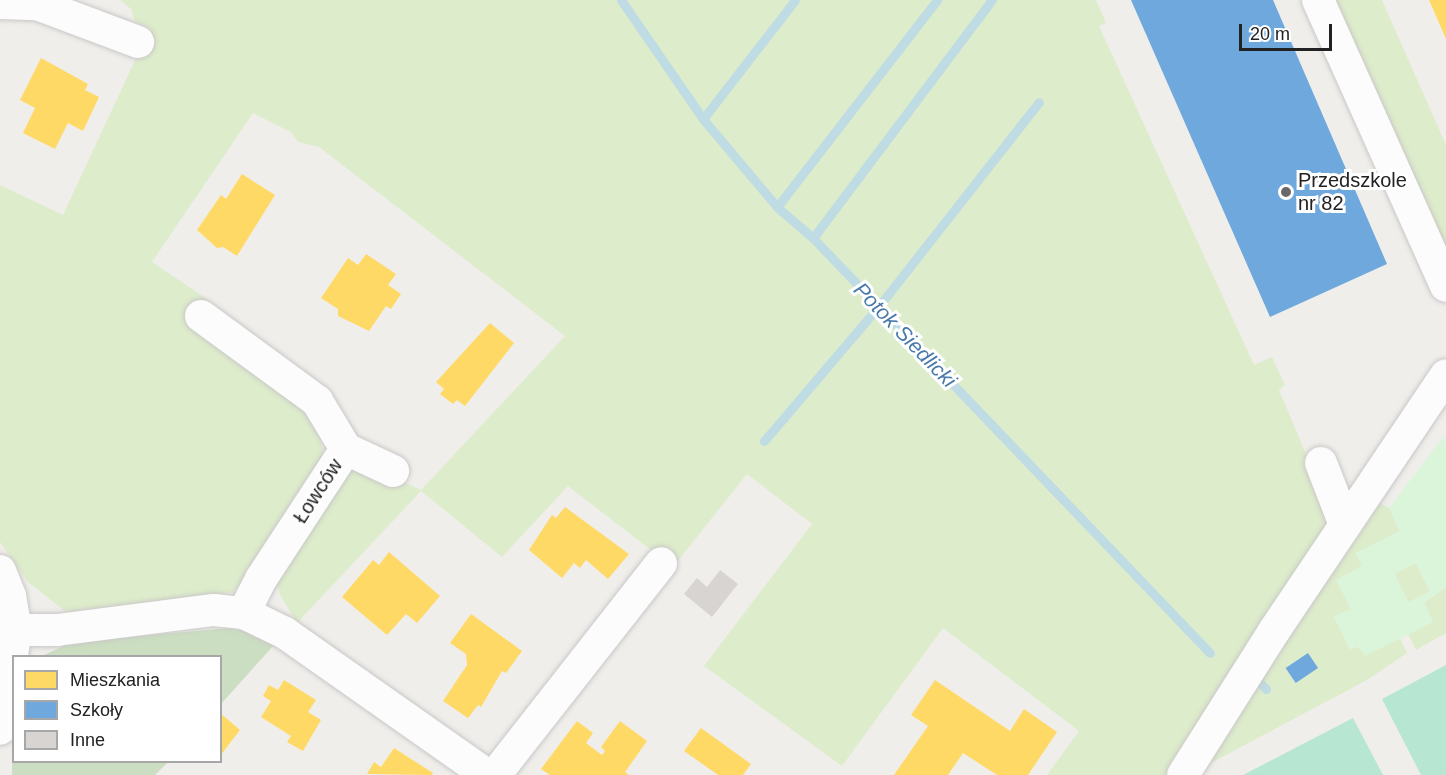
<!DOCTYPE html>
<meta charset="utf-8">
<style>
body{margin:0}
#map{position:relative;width:1446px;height:775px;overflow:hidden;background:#f0eeeb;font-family:Arial,sans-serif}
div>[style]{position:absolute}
.grass>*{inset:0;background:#ddeccb;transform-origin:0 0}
.forest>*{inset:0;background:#cbdec1}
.park>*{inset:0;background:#daf5da}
.pitch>*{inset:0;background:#b7e6d2}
.homes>*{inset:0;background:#ffd966}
.schools>*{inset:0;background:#6fa8dc;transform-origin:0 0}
.stream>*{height:9px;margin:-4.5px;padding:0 4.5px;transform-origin:4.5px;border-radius:4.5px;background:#bfdbe3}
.building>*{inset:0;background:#d7d4d2}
.roads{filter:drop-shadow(0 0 2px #c9c8c7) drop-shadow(0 0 2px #c9c8c7)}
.minor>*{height:32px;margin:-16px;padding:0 16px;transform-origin:16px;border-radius:16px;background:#fdfcfc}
.dots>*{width:16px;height:16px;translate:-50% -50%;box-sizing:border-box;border:3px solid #fff;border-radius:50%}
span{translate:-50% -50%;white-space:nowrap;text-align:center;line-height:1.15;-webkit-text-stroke:6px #fff;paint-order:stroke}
.poi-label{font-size:20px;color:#222}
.left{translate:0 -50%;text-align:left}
.street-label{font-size:20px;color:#222}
.water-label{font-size:21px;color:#4a7aab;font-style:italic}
.legend{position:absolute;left:12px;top:655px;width:210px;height:108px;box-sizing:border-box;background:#fff;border:2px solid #a7a7a7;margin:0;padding:8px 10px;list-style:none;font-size:18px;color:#222}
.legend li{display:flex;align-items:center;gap:12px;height:30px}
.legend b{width:30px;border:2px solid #a7a7a7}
.scale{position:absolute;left:1239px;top:24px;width:93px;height:27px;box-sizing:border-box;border:3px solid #222;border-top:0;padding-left:8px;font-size:18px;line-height:21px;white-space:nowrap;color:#222;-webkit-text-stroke:4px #fff;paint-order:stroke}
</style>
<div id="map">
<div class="grass">
<i style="clip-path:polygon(120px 0,1096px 0,1106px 23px,1099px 26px,1254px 365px,1272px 357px,1285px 385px,1279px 390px,1328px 506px,1322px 543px,1175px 775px,1047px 775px,1079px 731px,943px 628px,842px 766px,704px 666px,812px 524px,747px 474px,673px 567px,568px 486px,502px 557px,421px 491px,297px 623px,280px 595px,275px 572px,346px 467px,369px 467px,421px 490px,565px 336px,319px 147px,298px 142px,291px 132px,253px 113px,152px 262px,207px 299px,193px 320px,299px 404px,315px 422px,326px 460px,252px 572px,233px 592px,66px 612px,28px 582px,0 542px,0 185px,63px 215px,150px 28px,135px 22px,131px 9px)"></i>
<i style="clip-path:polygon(1329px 0,1382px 0,1446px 145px,1446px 257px)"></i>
<i style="clip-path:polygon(1376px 501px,1389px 508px,1400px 531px,1356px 553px,1363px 566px,1351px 609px,1334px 617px,1365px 655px,1400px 638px,1407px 653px,1367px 680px,1194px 772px)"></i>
<i style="left:1416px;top:563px;width:32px;height:24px;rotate:64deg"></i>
<i style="clip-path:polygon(1446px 587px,1446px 633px,1416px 650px,1408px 634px,1433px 622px,1424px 603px)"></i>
</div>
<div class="forest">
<i style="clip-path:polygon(229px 628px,262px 635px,274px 645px,221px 704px,220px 656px,42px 656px,72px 642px)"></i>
<i style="clip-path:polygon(13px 732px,14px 762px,168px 762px,155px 775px,12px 775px)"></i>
</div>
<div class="park">
<i style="clip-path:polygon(evenodd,1443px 437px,1446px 444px,1446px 587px,1424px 603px,1433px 622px,1365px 656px,1359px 646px,1350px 650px,1334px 617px,1351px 609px,1336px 580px,1362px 566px,1356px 553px,1400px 531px,1389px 508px,1443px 437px,1416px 563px,1430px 592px,1409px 602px,1394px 574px,1416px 563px)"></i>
</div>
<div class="pitch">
<i style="clip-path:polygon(1446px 665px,1446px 775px,1421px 775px,1382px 699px)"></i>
<i style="clip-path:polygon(1353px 718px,1383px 775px,1243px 775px)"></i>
</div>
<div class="homes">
<i style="clip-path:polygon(1429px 0,1446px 0,1446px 39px,1433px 9px)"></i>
<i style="clip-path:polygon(41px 58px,88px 84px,85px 90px,99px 97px,83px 131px,68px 123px,55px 149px,23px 133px,35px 108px,20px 100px)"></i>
<i style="clip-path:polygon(242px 174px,275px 195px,237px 256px,223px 247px,217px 248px,197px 230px,221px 195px,226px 199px)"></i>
<i style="clip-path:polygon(366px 254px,396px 274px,388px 285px,401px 294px,391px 309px,386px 306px,369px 331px,338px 316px,338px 309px,321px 298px,348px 258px,358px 265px)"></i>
<i style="clip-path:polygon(490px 323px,514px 343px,465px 406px,457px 400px,453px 404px,440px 394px,444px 389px,436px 382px)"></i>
<i style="clip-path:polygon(565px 507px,629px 554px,608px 579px,586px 560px,580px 568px,574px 563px,562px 578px,529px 550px,552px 515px,556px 518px)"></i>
<i style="clip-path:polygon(389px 552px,440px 596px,417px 623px,406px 614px,387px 635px,342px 597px,373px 560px,379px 565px)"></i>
<i style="clip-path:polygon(471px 614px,522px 651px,506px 673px,502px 671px,481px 707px,478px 705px,468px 718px,443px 701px,467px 665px,466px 654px,450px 643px)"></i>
<i style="clip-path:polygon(284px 680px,316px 700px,308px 712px,321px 720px,303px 751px,287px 742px,291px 736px,261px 717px,271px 701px,263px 696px,269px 685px,278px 690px)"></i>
<i style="clip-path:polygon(935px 680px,1010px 731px,1024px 709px,1057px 732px,1028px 775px,997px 775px,963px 753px,948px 775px,894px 775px,928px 726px,911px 715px)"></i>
<i style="clip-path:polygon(220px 713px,240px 730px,220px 756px)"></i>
<i style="clip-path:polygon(577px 721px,593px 733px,586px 743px,602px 755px,605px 751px,601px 747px,620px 721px,647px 741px,625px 772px,629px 775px,550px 775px,541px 769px)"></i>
<i style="clip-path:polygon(701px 728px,751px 764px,743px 775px,718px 775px,684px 751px)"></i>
<i style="clip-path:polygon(394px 748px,433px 773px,432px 775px,367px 774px,374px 762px,381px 767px)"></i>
</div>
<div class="schools">
<i style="clip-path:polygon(1131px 0,1273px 0,1387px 264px,1270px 317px)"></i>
<i style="left:1308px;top:653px;width:18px;height:27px;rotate:56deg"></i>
</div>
<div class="stream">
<i style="left:621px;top:0;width:145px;rotate:55.4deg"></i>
<i style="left:703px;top:119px;width:115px;rotate:49.9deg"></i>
<i style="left:777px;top:207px;width:48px;rotate:40.7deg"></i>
<i style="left:813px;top:238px;width:574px;rotate:46.27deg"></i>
<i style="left:703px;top:119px;width:150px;rotate:-52.3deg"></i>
<i style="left:777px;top:207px;width:262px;rotate:-52.3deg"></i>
<i style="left:813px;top:238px;width:298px;rotate:-53.1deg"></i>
<i style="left:764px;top:441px;width:177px;rotate:-49.6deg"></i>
<i style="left:879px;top:306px;width:259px;rotate:-51.9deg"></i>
<i style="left:1259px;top:682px;width:10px;rotate:45deg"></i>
</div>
<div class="building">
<i style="clip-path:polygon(720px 570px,738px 584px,712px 617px,684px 594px,697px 578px,707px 587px)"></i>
</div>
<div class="roads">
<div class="minor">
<i style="left:1318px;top:0;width:313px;rotate:65.9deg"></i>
<i style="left:0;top:3px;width:37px;rotate:2deg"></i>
<i style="left:37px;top:4px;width:108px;rotate:20.6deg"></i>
<i style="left:201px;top:316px;width:144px;rotate:36.2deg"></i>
<i style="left:317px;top:401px;width:56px;rotate:58.9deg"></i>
<i style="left:346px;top:449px;width:155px;rotate:123.2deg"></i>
<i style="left:261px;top:579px;width:38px;rotate:117deg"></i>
<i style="left:346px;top:449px;width:52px;rotate:25.1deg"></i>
<i style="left:1321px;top:463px;width:66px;rotate:68.8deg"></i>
<i style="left:0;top:571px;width:27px;rotate:68deg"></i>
<i style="left:10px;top:596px;width:35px;rotate:80deg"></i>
<i style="left:16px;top:630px;width:100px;rotate:99.2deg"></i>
<i style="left:16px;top:630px;width:41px"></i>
<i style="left:57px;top:630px;width:158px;rotate:-7.3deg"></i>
<i style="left:214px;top:610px;width:30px;rotate:6deg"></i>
<i style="left:244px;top:613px;width:46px;rotate:26deg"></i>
<i style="left:285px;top:633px;width:247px;rotate:35.1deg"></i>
<i style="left:495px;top:775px;width:269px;rotate:-51.9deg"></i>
<i style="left:1183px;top:775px;width:170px;rotate:-57.7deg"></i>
<i style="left:1274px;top:631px;width:308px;rotate:-56.1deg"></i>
</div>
</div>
<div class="dots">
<i style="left:1286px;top:192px;background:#6a6968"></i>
</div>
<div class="poi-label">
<span class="left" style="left:1298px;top:192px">Przedszkole<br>nr 82</span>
</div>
<div class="street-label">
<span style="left:318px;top:491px;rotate:-57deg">Łowców</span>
</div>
<div class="water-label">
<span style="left:905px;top:335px;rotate:46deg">Potok Siedlicki</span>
</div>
<ul class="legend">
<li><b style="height:16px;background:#ffd966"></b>Mieszkania</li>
<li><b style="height:16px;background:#6fa8dc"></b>Szkoły</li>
<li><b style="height:16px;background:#d7d4d2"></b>Inne</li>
</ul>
<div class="scale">20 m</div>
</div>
